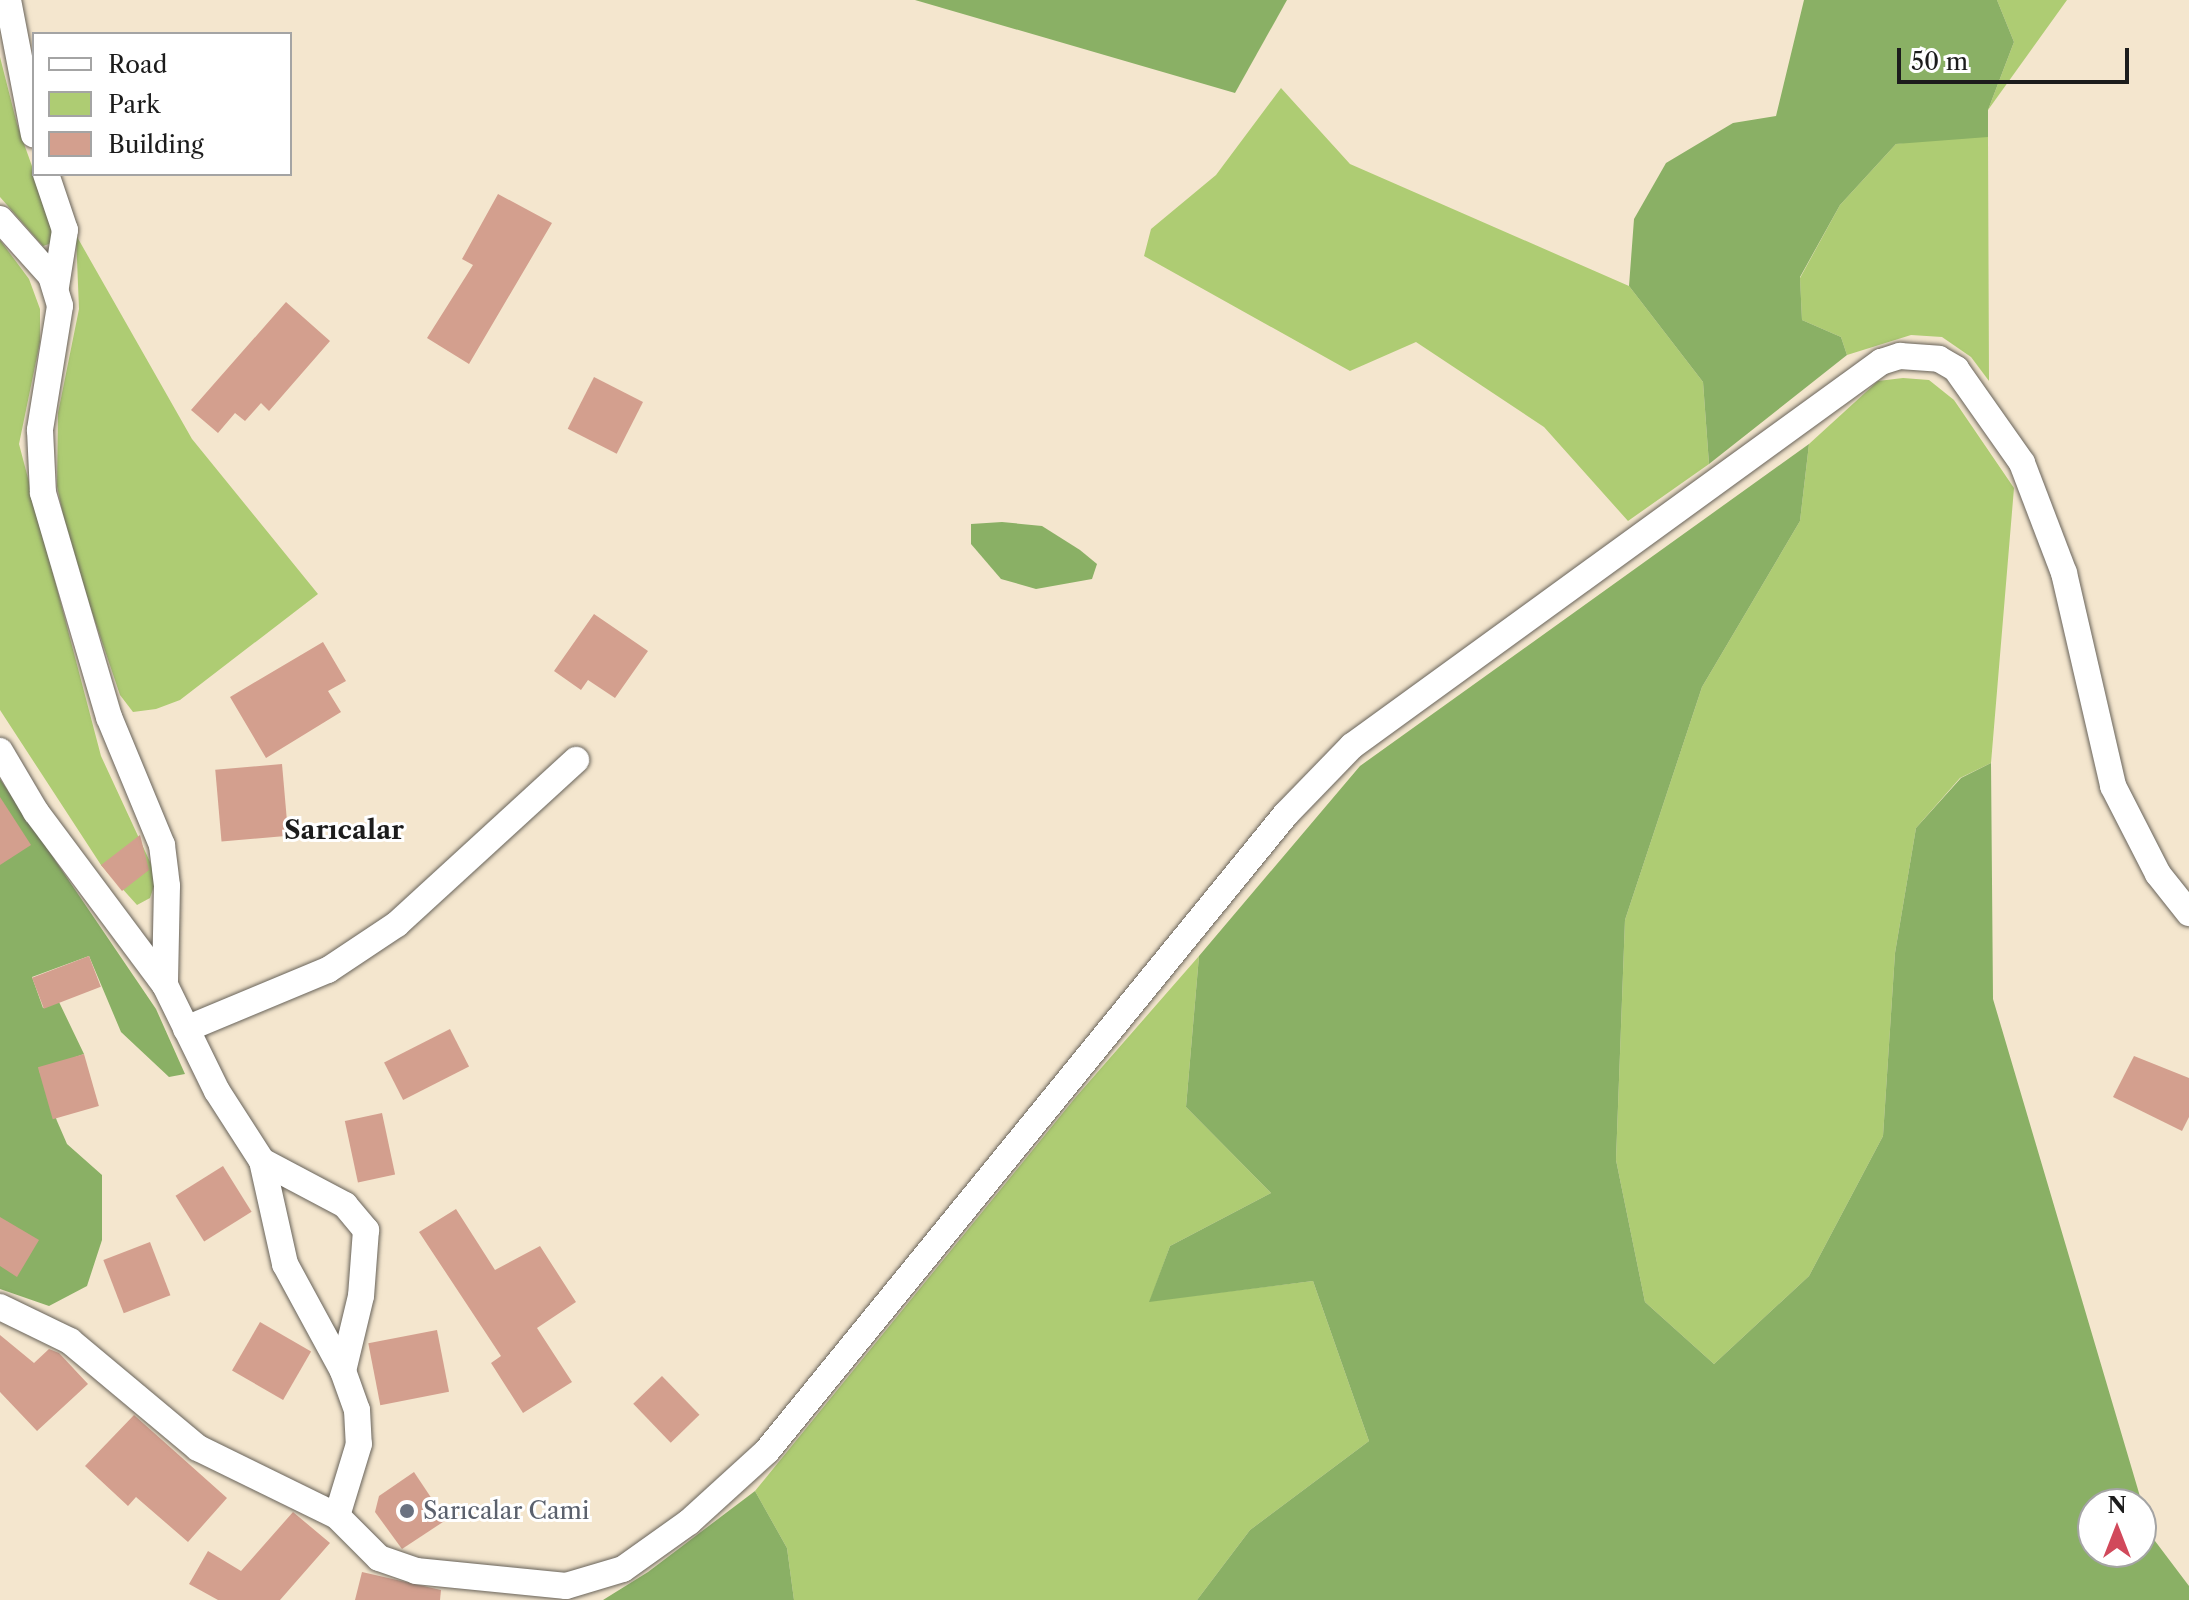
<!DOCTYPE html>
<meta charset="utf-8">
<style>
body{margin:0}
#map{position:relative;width:2189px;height:1600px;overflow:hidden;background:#f4e6ce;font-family:"Libre Caslon Text",serif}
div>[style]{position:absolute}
.green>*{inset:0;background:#aecc73}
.forest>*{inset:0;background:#8ab065}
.building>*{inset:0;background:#d39f8e;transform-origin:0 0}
.roads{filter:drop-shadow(0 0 2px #68635a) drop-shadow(0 0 2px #68635a)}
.minor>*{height:26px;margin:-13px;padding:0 13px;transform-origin:13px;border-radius:13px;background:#fff}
.dots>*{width:22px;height:22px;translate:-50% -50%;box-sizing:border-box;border:4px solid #fff;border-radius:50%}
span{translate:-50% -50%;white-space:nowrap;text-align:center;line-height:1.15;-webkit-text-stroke:6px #fff;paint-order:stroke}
.worship-label{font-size:24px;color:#5b616d}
.left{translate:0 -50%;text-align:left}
.neighbourhood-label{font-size:26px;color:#1c1c1c;font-weight:700}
.legend{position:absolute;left:32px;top:32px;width:260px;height:144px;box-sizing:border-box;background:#fff;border:2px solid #a4a4a4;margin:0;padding:10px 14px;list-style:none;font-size:24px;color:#1c1c1c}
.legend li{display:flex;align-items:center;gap:16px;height:40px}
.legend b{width:40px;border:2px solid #a4a4a4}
.north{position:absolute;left:2077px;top:1488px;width:80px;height:80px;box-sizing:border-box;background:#fff;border:2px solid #a4a4a4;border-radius:50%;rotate:0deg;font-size:22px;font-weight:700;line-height:32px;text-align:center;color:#1c1c1c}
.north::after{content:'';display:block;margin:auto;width:28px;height:36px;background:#d1495b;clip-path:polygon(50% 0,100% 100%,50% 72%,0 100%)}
.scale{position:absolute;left:1897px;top:48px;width:232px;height:36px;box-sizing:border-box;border:4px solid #1c1c1c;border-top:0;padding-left:10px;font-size:24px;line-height:28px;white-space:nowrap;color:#1c1c1c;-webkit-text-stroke:6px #fff;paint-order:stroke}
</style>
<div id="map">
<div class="green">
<i style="clip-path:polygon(1997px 0,2067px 0,1988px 110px,2014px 42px)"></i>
<i style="clip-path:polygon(0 57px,17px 124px,55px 231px,52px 243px,43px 246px,0 197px)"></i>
<i style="clip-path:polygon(1281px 88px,1350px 164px,1629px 286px,1703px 382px,1709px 464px,1628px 521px,1544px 427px,1416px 342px,1350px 371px,1144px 256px,1151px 229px,1216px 175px)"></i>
<i style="clip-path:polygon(1945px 137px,1988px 137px,1989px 381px,1971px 357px,1942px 337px,1911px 335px,1847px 355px,1841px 337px,1802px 320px,1800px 278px,1840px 205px,1896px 144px)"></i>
<i style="clip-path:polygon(76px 235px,192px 439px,318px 594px,180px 700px,156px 709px,133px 712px,120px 695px,69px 544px,57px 486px,58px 413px,79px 309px)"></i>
<i style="clip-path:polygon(0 240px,29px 279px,40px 309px,40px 342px,19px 444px,101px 756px,157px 877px,150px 898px,137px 905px,101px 865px,0 710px)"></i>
<i style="clip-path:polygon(1903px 378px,1929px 380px,1954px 400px,2014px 488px,1991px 763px,1960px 778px,1916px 828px,1895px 953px,1883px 1136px,1809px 1276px,1714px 1364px,1645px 1302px,1616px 1160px,1625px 920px,1702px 687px,1800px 521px,1809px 444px,1878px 381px)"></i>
<i style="clip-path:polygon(1199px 956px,1186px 1107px,1271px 1193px,1170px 1246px,1150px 1301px,1313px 1281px,1369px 1441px,1250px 1530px,1197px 1600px,794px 1600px,787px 1548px,755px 1491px,1075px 1098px)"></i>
</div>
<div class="forest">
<i style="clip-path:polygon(915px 0,1287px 0,1235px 93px)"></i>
<i style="clip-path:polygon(1804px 0,1997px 0,2014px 42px,1988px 110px,1988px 137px,1896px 144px,1840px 205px,1800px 277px,1802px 320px,1841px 337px,1847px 355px,1709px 464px,1703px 382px,1629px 286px,1634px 219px,1666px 163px,1733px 123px,1776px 116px)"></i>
<i style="clip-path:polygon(evenodd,1809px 444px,1800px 521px,1702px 687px,1625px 920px,1616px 1160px,1645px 1302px,1714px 1364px,1809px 1276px,1883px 1136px,1895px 953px,1916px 828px,1961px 778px,1991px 763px,1993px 999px,2152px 1537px,2189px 1586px,2189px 1600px,1197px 1600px,1250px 1530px,1369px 1441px,1313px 1281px,1149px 1302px,1170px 1246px,1271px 1193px,1186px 1107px,1199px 956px,1360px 766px,1809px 444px,2141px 1504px,2141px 1552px,2093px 1552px,2093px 1504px,2141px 1504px)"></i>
<i style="clip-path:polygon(1002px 522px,1042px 526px,1080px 550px,1097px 564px,1092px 579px,1036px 589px,1001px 579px,971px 544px,971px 524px)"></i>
<i style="clip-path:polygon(0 779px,156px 1009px,185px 1074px,169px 1077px,121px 1032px,89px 956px,32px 977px,43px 1008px,59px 1002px,84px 1054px,39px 1070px,57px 1121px,67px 1144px,102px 1175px,102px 1240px,87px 1286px,49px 1306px,0 1289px)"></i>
<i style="clip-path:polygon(755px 1491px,787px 1548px,794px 1600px,603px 1600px,648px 1572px)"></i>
</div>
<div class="building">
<i style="clip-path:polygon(498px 194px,552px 223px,469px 364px,427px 338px,473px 265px,462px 259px)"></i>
<i style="clip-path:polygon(286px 302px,330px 341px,269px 411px,261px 403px,245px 421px,235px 413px,218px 433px,191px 410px)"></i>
<i style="left:594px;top:377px;width:55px;height:58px;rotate:27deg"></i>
<i style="clip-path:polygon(594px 614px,648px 651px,615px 698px,588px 680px,581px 690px,554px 671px)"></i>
<i style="clip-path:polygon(323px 642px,346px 681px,328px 691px,341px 712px,266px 758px,230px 697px)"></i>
<i style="left:282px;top:764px;width:72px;height:67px;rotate:85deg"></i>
<i style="clip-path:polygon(0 797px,31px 845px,0 865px)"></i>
<i style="clip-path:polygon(140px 835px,149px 870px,122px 891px,101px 865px)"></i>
<i style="left:89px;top:956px;width:33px;height:61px;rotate:69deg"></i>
<i style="left:450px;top:1029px;width:42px;height:74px;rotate:63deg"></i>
<i style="left:84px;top:1054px;width:54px;height:48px;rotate:74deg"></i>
<i style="clip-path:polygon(2134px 1056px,2189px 1078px,2189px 1117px,2182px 1131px,2113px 1097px)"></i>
<i style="left:382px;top:1113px;width:63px;height:38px;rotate:78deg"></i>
<i style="left:223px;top:1166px;width:54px;height:56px;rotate:58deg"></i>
<i style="clip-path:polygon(456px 1209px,495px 1270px,540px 1246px,576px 1302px,537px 1328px,572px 1382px,523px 1413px,491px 1363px,501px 1356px,419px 1232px)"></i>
<i style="clip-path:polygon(0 1217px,39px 1240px,17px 1277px,0 1266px)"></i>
<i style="left:150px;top:1242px;width:57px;height:50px;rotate:69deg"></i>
<i style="left:260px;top:1322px;width:59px;height:56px;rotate:30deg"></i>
<i style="left:437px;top:1330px;width:63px;height:70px;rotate:79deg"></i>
<i style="clip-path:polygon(0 1335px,34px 1363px,49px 1349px,59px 1353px,88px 1384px,37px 1431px,0 1392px)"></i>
<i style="left:662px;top:1376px;width:54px;height:40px;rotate:46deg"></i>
<i style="clip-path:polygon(134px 1415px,227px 1498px,188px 1542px,136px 1497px,128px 1506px,85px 1466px)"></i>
<i style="clip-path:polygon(414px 1472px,446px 1520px,402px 1549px,375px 1512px,379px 1496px)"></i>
<i style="clip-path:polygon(293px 1512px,330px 1543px,280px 1600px,218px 1600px,189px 1584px,208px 1551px,241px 1571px)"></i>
<i style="clip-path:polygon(362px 1572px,441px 1590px,440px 1600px,355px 1600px)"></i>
</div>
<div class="roads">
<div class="minor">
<i style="left:8px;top:0;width:137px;rotate:79.1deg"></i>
<i style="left:46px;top:174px;width:59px;rotate:71.3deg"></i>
<i style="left:65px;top:230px;width:58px;rotate:99deg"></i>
<i style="left:0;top:219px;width:76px;rotate:48.2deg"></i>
<i style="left:51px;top:276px;width:31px;rotate:73deg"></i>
<i style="left:60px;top:306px;width:126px;rotate:99.2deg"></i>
<i style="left:40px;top:430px;width:63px;rotate:87.3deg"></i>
<i style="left:43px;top:493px;width:234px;rotate:73.6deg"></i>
<i style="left:109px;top:717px;width:139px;rotate:67.5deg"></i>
<i style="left:162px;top:845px;width:41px;rotate:83deg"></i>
<i style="left:167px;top:886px;width:99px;rotate:91.2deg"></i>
<i style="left:165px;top:985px;width:118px;rotate:63.9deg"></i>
<i style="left:217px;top:1091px;width:83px;rotate:57.3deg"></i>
<i style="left:262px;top:1161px;width:106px;rotate:77.4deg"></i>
<i style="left:285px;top:1264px;width:122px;rotate:61.5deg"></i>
<i style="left:0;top:751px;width:71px;rotate:59.5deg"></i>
<i style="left:36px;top:812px;width:216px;rotate:53.3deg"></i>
<i style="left:186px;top:1029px;width:154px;rotate:-22.6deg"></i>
<i style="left:328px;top:970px;width:83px;rotate:-33.7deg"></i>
<i style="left:397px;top:924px;width:243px;rotate:-42.5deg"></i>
<i style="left:262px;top:1161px;width:94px;rotate:27.9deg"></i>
<i style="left:345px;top:1205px;width:33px;rotate:50deg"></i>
<i style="left:366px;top:1230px;width:66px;rotate:94.3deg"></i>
<i style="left:361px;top:1296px;width:77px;rotate:103.5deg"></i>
<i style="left:343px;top:1371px;width:41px;rotate:70.3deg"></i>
<i style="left:357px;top:1410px;width:34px;rotate:87deg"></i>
<i style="left:359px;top:1444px;width:75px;rotate:107deg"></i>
<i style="left:337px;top:1516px;width:59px;rotate:45deg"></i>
<i style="left:379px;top:1558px;width:39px;rotate:19deg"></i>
<i style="left:416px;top:1571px;width:151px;rotate:5.7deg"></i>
<i style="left:566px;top:1586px;width:59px;rotate:-16.6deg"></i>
<i style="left:623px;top:1569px;width:81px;rotate:-35.5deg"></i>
<i style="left:689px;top:1522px;width:105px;rotate:-42.3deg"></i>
<i style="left:767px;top:1451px;width:822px;rotate:-50.83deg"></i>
<i style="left:1286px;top:814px;width:95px;rotate:-45.9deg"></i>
<i style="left:1352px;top:746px;width:654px;rotate:-35.98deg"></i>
<i style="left:1881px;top:362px;width:20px;rotate:-18deg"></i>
<i style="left:1900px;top:356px;width:39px;rotate:4deg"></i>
<i style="left:1939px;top:359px;width:20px;rotate:30deg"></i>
<i style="left:1956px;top:369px;width:115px;rotate:54.9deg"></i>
<i style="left:2022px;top:463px;width:118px;rotate:69.1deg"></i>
<i style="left:2064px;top:573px;width:219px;rotate:77deg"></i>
<i style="left:2113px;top:786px;width:99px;rotate:62.9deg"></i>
<i style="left:2158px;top:874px;width:50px;rotate:51.5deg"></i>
<i style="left:0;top:1307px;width:78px;rotate:25.9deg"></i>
<i style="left:70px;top:1341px;width:167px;rotate:39.9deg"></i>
<i style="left:198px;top:1448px;width:155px;rotate:26.1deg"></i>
</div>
</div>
<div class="dots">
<i style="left:407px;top:1511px;background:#6b7280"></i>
</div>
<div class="worship-label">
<span class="left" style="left:423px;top:1511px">Sarıcalar Cami</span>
</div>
<div class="neighbourhood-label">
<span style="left:344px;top:831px">Sarıcalar</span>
</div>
<ul class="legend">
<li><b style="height:10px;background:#fff"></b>Road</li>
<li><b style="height:22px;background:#aecc73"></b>Park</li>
<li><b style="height:22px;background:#d39f8e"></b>Building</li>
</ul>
<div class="north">N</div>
<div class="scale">50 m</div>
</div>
